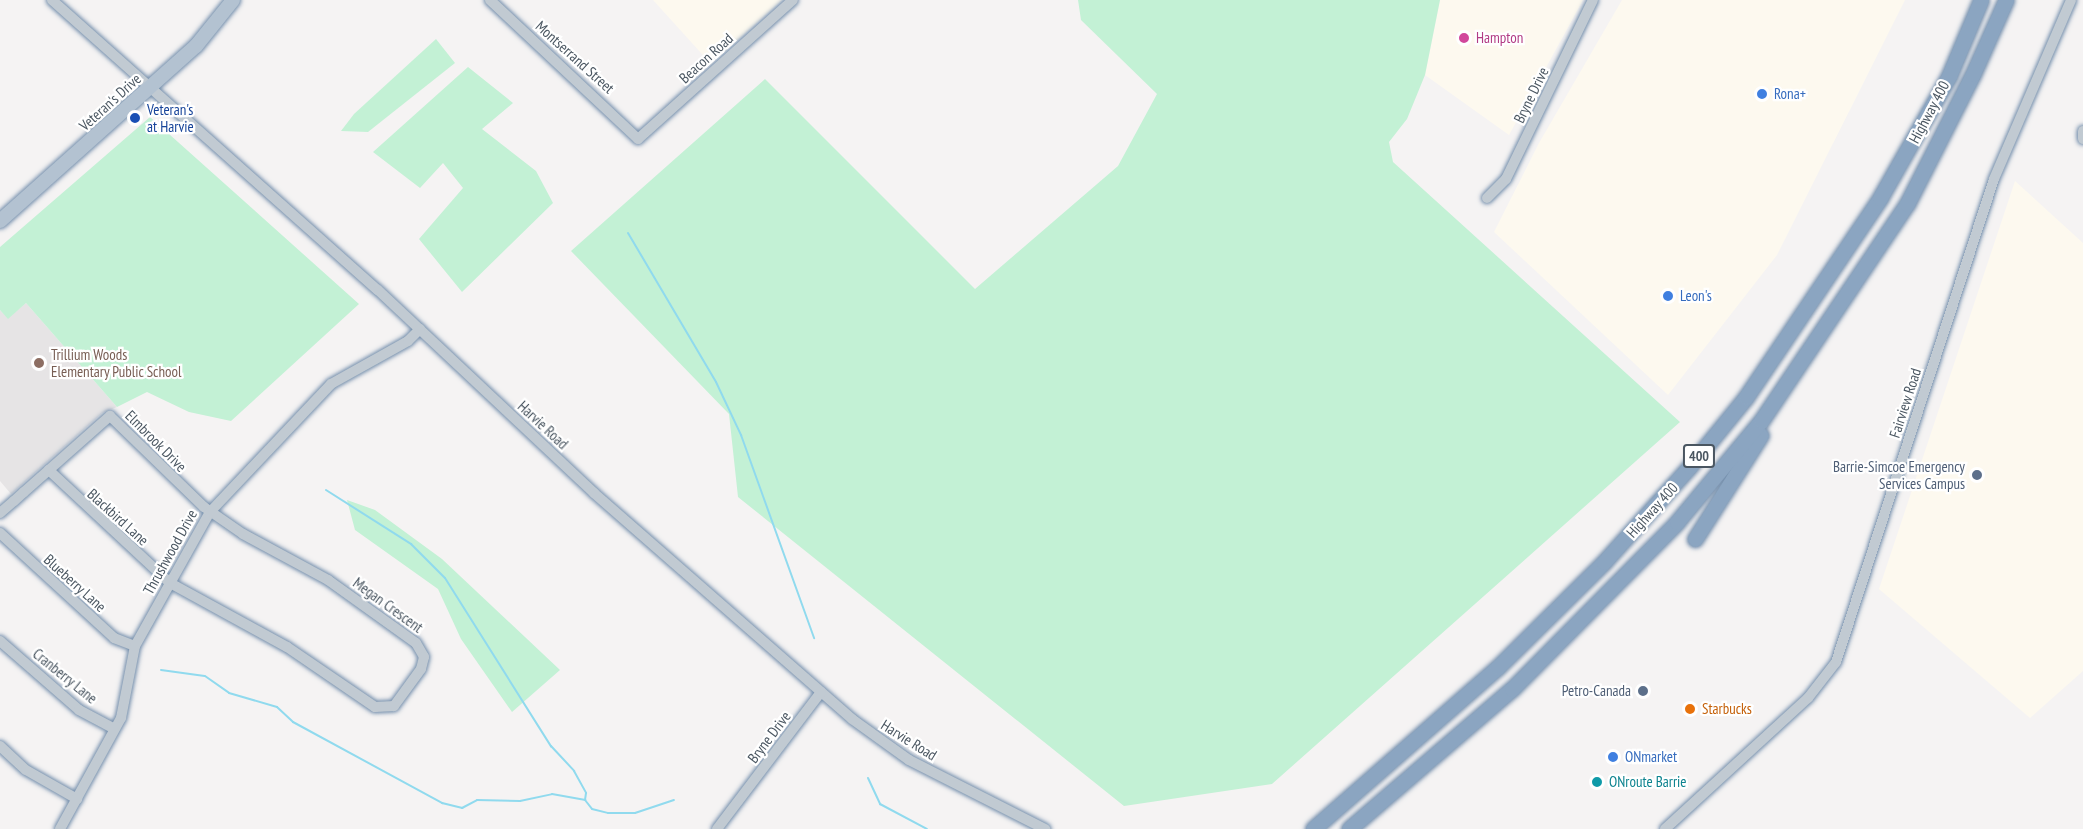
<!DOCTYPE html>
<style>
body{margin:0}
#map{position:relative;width:2083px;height:829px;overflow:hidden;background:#f5f3f3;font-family:"PT Sans Narrow",sans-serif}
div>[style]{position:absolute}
.commercial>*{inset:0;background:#fdf9ef}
.education>*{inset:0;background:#e6e4e5}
.green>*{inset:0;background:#c3f1d5}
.stream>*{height:2px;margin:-1px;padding:0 1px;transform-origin:1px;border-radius:1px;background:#90daee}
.roads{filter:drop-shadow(0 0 2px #7690ad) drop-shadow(0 0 2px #7690ad)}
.minor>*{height:10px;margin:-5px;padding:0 5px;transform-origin:5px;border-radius:5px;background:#c1cad2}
.major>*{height:14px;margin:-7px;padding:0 7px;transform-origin:7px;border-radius:7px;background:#b3c2d1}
.highway>*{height:15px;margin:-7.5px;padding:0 7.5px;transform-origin:7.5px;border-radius:7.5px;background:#8ba5c1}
.dots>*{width:16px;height:16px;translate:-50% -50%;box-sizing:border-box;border:3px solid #fff;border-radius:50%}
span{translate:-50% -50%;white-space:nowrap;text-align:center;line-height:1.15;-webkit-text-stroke:4.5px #fff;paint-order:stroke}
.shield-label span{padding:2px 4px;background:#fff;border:2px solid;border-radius:4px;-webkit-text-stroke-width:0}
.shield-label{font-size:14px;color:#4a5661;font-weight:700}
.hotel-label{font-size:15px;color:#b23c85}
.left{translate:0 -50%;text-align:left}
.street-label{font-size:15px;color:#4a5661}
.shop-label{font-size:15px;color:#366cbe}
.transit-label{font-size:15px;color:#164399}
.education-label{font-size:15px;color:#785e54}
.service-label{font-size:15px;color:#4e5e75}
.right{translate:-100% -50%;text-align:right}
.food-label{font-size:15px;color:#c56008}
.culture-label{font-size:15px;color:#0d838f}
</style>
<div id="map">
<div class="commercial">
<i style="clip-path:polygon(653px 0,782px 0,711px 64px)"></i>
<i style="clip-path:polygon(1440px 0,1583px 0,1509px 135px,1425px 75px)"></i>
<i style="clip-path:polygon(1622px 0,1905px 0,1777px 255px,1668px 395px,1494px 232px,1539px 143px)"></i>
<i style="clip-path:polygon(2015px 181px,2083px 243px,2083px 671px,2030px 718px,1879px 589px)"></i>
</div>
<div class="education">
<i style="clip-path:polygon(26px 303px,117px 407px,102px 413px,11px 494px,0 481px,0 310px,8px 318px)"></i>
</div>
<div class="green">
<i style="clip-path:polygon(1078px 0,1440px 0,1425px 75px,1407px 119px,1389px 142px,1393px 162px,1680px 422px,1272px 784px,1124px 806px,738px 497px,729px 414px,571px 251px,765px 79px,975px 289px,1118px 166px,1157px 94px,1081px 20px)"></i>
<i style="clip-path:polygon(436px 39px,455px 63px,368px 132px,341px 131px,354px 114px)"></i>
<i style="clip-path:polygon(468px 67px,513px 103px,482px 129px,536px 171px,553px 203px,462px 292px,419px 239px,463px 188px,443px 163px,420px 188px,373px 152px)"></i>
<i style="clip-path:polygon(150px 117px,359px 304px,231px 421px,189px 412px,147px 392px,117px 407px,26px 303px,8px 319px,0 310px,0 247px)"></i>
<i style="clip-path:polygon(347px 500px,375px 510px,442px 559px,560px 670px,512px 712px,461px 639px,438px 589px,355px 530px)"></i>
</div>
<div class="stream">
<i style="left:628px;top:233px;width:173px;rotate:59.4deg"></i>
<i style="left:716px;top:382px;width:59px;rotate:64.7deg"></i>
<i style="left:741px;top:435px;width:216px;rotate:70.2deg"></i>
<i style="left:326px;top:490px;width:101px;rotate:32.4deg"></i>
<i style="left:411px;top:544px;width:48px;rotate:45deg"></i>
<i style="left:445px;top:578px;width:199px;rotate:57.8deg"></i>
<i style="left:551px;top:746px;width:34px;rotate:47deg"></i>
<i style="left:574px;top:771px;width:25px;rotate:61deg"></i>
<i style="left:586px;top:793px;width:7px;rotate:98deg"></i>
<i style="left:161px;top:670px;width:44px;rotate:7.8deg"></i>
<i style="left:205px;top:676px;width:29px;rotate:35deg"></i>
<i style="left:229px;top:693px;width:50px;rotate:16.3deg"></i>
<i style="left:277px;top:707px;width:22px;rotate:43deg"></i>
<i style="left:293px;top:722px;width:170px;rotate:28.5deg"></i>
<i style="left:442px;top:803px;width:21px;rotate:14deg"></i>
<i style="left:462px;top:808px;width:17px;rotate:-28deg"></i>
<i style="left:477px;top:800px;width:43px;rotate:1.3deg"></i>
<i style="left:520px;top:801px;width:33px;rotate:-12deg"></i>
<i style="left:552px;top:794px;width:34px;rotate:10deg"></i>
<i style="left:585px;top:800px;width:11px;rotate:52deg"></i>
<i style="left:592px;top:809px;width:16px;rotate:14deg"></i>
<i style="left:608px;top:813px;width:27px"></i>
<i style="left:635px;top:813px;width:41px;rotate:-18.4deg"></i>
<i style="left:868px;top:778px;width:29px;rotate:65deg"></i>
<i style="left:880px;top:804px;width:53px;rotate:28deg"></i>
</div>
<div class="roads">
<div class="minor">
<i style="left:52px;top:0;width:436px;rotate:41.7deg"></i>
<i style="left:378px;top:290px;width:296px;rotate:43.2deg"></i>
<i style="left:594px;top:493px;width:343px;rotate:41.2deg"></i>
<i style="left:852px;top:719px;width:70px;rotate:35.7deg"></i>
<i style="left:909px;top:760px;width:153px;rotate:26.9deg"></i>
<i style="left:490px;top:0;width:203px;rotate:43.2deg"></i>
<i style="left:638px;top:139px;width:208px;rotate:-41.9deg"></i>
<i style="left:2083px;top:131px;width:8px;rotate:90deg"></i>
<i style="left:1487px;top:198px;width:27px;rotate:-45deg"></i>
<i style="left:1506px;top:179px;width:199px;rotate:-64.1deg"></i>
<i style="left:0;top:513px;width:18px;rotate:-41deg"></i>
<i style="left:14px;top:501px;width:13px;rotate:-42deg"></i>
<i style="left:24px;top:492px;width:115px;rotate:-41.5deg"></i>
<i style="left:110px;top:416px;width:131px;rotate:44.1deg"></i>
<i style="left:204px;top:507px;width:47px;rotate:34.7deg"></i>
<i style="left:243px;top:534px;width:97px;rotate:28.4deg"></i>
<i style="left:328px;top:580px;width:108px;rotate:35.6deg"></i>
<i style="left:416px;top:643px;width:16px;rotate:60deg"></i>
<i style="left:424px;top:657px;width:12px;rotate:104deg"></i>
<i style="left:421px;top:669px;width:46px;rotate:126.1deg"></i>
<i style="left:394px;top:706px;width:19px;rotate:177deg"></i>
<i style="left:375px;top:707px;width:107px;rotate:-145.7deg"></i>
<i style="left:287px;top:647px;width:133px;rotate:-151.3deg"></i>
<i style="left:170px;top:583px;width:166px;rotate:-137deg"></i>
<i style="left:0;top:533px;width:155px;rotate:42.6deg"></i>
<i style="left:114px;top:638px;width:22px;rotate:21deg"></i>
<i style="left:0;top:641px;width:105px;rotate:41.1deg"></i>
<i style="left:79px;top:710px;width:40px;rotate:28deg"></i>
<i style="left:0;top:746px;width:35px;rotate:43deg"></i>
<i style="left:26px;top:770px;width:59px;rotate:29.6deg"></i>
<i style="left:60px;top:829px;width:127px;rotate:-61.2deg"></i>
<i style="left:121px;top:718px;width:73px;rotate:-79deg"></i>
<i style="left:135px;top:646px;width:154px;rotate:-60.8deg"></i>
<i style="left:210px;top:512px;width:176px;rotate:-46.6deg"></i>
<i style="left:331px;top:384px;width:88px;rotate:-29.2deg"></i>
<i style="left:408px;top:341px;width:17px;rotate:-45deg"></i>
<i style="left:717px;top:829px;width:172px;rotate:-52.8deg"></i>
<i style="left:1665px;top:829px;width:194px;rotate:-42.5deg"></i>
<i style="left:1808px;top:698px;width:46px;rotate:-52.1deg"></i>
<i style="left:1836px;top:662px;width:508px;rotate:-71.89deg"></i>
<i style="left:1994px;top:179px;width:195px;rotate:-66.7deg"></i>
</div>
<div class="major">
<i style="left:0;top:221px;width:263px;rotate:-41.8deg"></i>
<i style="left:196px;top:46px;width:59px;rotate:-51.2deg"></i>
</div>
<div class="highway">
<i style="left:1695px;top:539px;width:123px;rotate:-57.6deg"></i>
<i style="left:1313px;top:829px;width:246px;rotate:-41.2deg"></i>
<i style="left:1498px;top:667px;width:149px;rotate:-44.7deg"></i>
<i style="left:1604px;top:562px;width:129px;rotate:-48.1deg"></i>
<i style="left:1690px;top:466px;width:89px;rotate:-50.9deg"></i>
<i style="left:1746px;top:397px;width:240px;rotate:-56deg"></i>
<i style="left:1880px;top:198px;width:140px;rotate:-60.5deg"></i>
<i style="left:1949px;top:76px;width:82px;rotate:-67.2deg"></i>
<i style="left:1349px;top:829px;width:215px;rotate:-40.7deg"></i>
<i style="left:1512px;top:689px;width:235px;rotate:-45.3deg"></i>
<i style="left:1677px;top:522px;width:131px;rotate:-50.3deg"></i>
<i style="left:1761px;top:421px;width:262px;rotate:-56.1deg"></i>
<i style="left:1907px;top:204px;width:146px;rotate:-63.1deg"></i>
<i style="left:1973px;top:74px;width:81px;rotate:-66deg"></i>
</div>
</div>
<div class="dots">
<i style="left:1464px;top:38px;background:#d1479c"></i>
<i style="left:1762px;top:94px;background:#3f7fe0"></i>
<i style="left:135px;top:118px;background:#1a4fb4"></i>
<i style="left:1668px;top:296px;background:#3f7fe0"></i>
<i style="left:39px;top:363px;background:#8d6e63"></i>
<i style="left:1977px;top:475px;background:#5c6f8a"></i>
<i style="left:1643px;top:691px;background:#5c6f8a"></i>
<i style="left:1690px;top:709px;background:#e8710a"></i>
<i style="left:1613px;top:757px;background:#3f7fe0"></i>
<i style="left:1597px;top:782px;background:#0f9aa8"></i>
</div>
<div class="shield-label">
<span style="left:1699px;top:456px">400</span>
</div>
<div class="hotel-label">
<span class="left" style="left:1476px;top:38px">Hampton</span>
</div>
<div class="street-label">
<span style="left:575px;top:57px;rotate:42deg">Montserrand Street</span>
<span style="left:706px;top:58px;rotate:-42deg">Beacon Road</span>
<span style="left:1531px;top:95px;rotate:-64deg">Bryne Drive</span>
<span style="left:110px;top:102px;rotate:-42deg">Veteran's Drive</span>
<span style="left:1929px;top:112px;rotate:-62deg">Highway 400</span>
<span style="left:1905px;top:403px;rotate:-72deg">Fairview Road</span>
<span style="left:543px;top:425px;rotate:43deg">Harvie Road</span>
<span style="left:156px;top:441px;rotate:45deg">Elmbrook Drive</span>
<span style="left:1652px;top:510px;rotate:-48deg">Highway 400</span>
<span style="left:118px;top:517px;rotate:42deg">Blackbird Lane</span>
<span style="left:170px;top:552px;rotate:-61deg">Thrushwood Drive</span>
<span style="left:75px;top:583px;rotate:42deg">Blueberry Lane</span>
<span style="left:388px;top:605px;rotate:36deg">Megan Crescent</span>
<span style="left:65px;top:676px;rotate:39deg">Cranberry Lane</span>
<span style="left:769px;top:737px;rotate:-53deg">Bryne Drive</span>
<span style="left:909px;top:740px;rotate:32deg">Harvie Road</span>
</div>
<div class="shop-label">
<span class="left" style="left:1774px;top:94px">Rona+</span>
<span class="left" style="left:1680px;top:296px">Leon's</span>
<span class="left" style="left:1625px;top:757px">ONmarket</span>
</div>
<div class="transit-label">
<span class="left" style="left:147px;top:118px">Veteran's<br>at Harvie</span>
</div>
<div class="education-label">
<span class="left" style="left:51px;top:363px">Trillium Woods<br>Elementary Public School</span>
</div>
<div class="service-label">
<span class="right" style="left:1965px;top:475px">Barrie-Simcoe Emergency<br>Services Campus</span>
<span class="right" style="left:1631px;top:691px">Petro-Canada</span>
</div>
<div class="food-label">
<span class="left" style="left:1702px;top:709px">Starbucks</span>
</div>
<div class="culture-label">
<span class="left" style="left:1609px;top:782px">ONroute Barrie</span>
</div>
</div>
